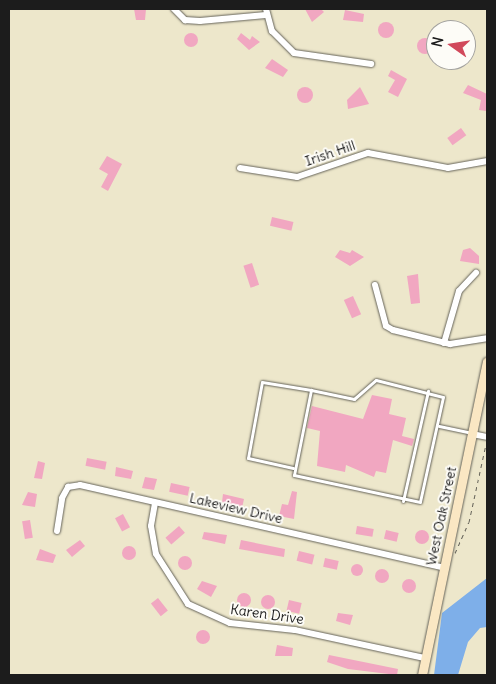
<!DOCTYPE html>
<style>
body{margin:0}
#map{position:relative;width:496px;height:684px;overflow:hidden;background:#ede7cb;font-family:Delius,sans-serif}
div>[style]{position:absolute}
.water>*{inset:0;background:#7eafe9}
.building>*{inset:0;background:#f1a7c1;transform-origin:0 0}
.round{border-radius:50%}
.path>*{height:1px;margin-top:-0.5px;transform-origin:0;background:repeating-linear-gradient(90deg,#656359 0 4px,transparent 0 8px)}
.roads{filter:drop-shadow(0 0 1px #656359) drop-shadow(0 0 1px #656359)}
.service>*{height:3px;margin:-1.5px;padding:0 1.5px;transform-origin:1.5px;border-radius:1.5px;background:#fff}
.minor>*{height:6px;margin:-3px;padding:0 3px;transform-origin:3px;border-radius:3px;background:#fff}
.secondary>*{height:9px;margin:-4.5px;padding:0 4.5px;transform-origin:4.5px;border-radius:4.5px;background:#fae7c3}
span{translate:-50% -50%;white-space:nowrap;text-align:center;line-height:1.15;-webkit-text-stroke:4px #fdfcf7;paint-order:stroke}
.street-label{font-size:14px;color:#1c1c1c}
.frame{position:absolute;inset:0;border:10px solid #1c1c1c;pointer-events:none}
.north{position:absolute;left:426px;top:20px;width:50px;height:50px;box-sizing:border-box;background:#fdfcf7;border:1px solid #a3a29f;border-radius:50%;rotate:283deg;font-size:14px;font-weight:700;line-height:20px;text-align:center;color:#1c1c1c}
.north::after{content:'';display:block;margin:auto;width:18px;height:22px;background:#d1495b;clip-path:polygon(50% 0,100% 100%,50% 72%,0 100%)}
</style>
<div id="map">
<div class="water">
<i style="clip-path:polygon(487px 578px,487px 627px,480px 628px,468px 642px,458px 675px,434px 675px,442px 613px)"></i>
</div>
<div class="building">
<i style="clip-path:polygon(134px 9px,146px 9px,145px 20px,136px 20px)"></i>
<i style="clip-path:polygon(305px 9px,321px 9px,324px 12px,312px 22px)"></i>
<i style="clip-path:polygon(345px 10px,364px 14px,363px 22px,343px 20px)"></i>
<i class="round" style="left:378px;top:22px;width:16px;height:16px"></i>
<i class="round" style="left:184px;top:33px;width:14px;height:14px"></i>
<i style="clip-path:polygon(241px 33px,250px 40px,252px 36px,260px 42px,249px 50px,237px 39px)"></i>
<i class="round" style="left:417px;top:38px;width:16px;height:16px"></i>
<i style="clip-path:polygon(272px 59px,288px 70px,283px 77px,265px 68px)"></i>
<i style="clip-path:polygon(391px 70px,407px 79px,398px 97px,388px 92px,395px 80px,388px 76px)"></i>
<i style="clip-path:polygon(468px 85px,487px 94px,486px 111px,479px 110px,481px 100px,463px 93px)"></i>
<i class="round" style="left:297px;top:87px;width:16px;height:16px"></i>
<i style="clip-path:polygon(360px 87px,369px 104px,348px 109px,347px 100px)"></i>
<i style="left:461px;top:128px;width:9px;height:17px;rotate:54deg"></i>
<i style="clip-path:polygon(107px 156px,122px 164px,108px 191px,101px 187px,108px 174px,99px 169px)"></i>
<i style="left:272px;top:217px;width:22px;height:9px;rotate:13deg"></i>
<i style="clip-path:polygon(470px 248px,479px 256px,479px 264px,460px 261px,463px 250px)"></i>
<i style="clip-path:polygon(340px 250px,350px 253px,352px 250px,364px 257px,350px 266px,335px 257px)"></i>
<i style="left:252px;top:263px;width:23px;height:9px;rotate:72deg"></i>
<i style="clip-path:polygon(418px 274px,420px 303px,411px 304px,407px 276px)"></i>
<i style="left:353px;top:296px;width:20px;height:10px;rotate:66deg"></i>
<i style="clip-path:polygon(372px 395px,392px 399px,389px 414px,406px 418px,402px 436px,414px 439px,412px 446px,393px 440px,386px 473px,376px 471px,374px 477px,346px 465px,345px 472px,317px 466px,320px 431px,307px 428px,312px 406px,363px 419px)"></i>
<i style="left:87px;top:458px;width:20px;height:8px;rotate:11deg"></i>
<i style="clip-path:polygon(38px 461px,45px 463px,42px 479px,34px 478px)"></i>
<i style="clip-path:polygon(116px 467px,133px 471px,131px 479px,115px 476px)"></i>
<i style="clip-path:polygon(145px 477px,157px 479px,154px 490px,142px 488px)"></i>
<i style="left:171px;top:483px;width:19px;height:9px;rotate:12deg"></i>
<i style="clip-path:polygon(292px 491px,297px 492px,294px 519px,279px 516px,282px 504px,288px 505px)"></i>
<i style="clip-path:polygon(28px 492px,37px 494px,35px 507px,22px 505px)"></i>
<i style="clip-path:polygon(223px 494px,244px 499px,242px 508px,222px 502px)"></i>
<i style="left:123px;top:514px;width:15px;height:9px;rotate:62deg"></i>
<i style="left:30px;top:520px;width:18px;height:8px;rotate:81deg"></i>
<i style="left:179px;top:526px;width:9px;height:18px;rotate:49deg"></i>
<i style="left:357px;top:526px;width:17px;height:8px;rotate:10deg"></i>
<i style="left:386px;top:530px;width:13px;height:9px;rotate:13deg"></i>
<i class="round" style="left:415px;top:530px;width:14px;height:14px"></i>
<i style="clip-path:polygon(204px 532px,227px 535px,225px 544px,202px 539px)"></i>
<i style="clip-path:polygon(80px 540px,85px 546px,72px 557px,66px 550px)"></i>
<i style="clip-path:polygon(241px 540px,285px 549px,284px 557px,239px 549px)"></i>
<i class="round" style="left:122px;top:546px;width:14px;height:14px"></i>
<i style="clip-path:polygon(40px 549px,56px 555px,53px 563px,36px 560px)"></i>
<i style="left:299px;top:551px;width:16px;height:10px;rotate:14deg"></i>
<i class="round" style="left:178px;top:556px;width:14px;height:14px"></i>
<i style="left:325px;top:558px;width:14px;height:9px;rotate:12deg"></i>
<i class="round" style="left:351px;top:564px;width:12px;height:12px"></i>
<i class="round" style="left:375px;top:569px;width:14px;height:14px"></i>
<i class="round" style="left:402px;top:579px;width:14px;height:14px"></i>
<i style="clip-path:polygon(202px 581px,217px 586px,211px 597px,197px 589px)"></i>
<i class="round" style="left:237px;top:593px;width:14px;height:14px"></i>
<i class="round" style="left:261px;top:595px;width:14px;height:14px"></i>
<i style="left:158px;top:598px;width:16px;height:9px;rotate:52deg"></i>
<i style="left:289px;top:600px;width:13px;height:11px;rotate:13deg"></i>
<i style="clip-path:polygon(338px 613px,353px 615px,350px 625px,336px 621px)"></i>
<i class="round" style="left:196px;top:630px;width:14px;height:14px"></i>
<i style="clip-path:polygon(277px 645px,293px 648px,292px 656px,275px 656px)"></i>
<i style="clip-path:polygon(329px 655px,398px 669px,397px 675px,348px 669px,327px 662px)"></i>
</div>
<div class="path">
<i style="left:455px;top:553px;width:34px;rotate:-66deg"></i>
<i style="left:469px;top:522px;width:80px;rotate:-77.7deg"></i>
</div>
<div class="roads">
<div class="service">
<i style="left:376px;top:380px;width:69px;rotate:14.2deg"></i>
<i style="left:443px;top:397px;width:107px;rotate:102.4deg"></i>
<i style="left:420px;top:502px;width:129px;rotate:-167.9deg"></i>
<i style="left:294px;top:475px;width:87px;rotate:-78.7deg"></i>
<i style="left:311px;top:390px;width:44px;rotate:11.8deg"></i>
<i style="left:354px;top:399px;width:29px;rotate:-41deg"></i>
<i style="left:439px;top:426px;width:34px;rotate:12deg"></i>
<i style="left:293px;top:468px;width:46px;rotate:-167.5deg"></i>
<i style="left:248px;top:458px;width:77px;rotate:-79.6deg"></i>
<i style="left:262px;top:382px;width:50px;rotate:9.3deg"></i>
<i style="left:403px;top:501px;width:113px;rotate:-77.2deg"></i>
</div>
<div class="minor">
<i style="left:174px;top:9px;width:16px;rotate:45deg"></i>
<i style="left:185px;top:20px;width:15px;rotate:4deg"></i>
<i style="left:200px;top:21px;width:66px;rotate:-5.2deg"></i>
<i style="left:266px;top:9px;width:23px;rotate:75deg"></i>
<i style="left:272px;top:31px;width:31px;rotate:45deg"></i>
<i style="left:294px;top:53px;width:78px;rotate:8.1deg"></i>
<i style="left:240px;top:168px;width:58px;rotate:9deg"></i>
<i style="left:297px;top:177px;width:75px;rotate:-18.7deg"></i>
<i style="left:368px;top:153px;width:81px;rotate:10.6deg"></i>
<i style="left:448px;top:168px;width:40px;rotate:-10deg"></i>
<i style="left:375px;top:285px;width:42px;rotate:75deg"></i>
<i style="left:386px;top:326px;width:8px;rotate:30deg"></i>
<i style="left:393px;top:330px;width:59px;rotate:13.8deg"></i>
<i style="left:450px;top:344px;width:37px;rotate:-9deg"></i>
<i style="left:444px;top:343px;width:54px;rotate:-73.9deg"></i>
<i style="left:459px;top:291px;width:25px;rotate:-47deg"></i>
<i style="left:472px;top:434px;width:15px;rotate:11deg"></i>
<i style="left:155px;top:503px;width:23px;rotate:100deg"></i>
<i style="left:151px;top:526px;width:28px;rotate:80deg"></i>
<i style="left:156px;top:554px;width:59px;rotate:57.4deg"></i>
<i style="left:188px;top:604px;width:46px;rotate:24.3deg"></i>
<i style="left:230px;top:623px;width:65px;rotate:6.1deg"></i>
<i style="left:295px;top:630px;width:133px;rotate:12.2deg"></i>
<i style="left:57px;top:531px;width:33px;rotate:-81deg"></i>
<i style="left:62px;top:498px;width:13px;rotate:-61deg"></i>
<i style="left:68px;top:487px;width:12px;rotate:-9deg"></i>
<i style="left:80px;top:485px;width:373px;rotate:12.8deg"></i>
</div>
<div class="secondary">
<i style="left:422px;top:675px;width:320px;rotate:-78.3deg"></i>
</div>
</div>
<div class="street-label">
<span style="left:330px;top:153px;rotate:-19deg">Irish Hill</span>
<span style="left:236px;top:508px;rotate:13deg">Lakeview Drive</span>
<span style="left:441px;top:516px;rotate:-78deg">West Oak Street</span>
<span style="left:267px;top:614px;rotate:8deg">Karen Drive</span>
</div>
<div class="frame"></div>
<div class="north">N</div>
</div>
